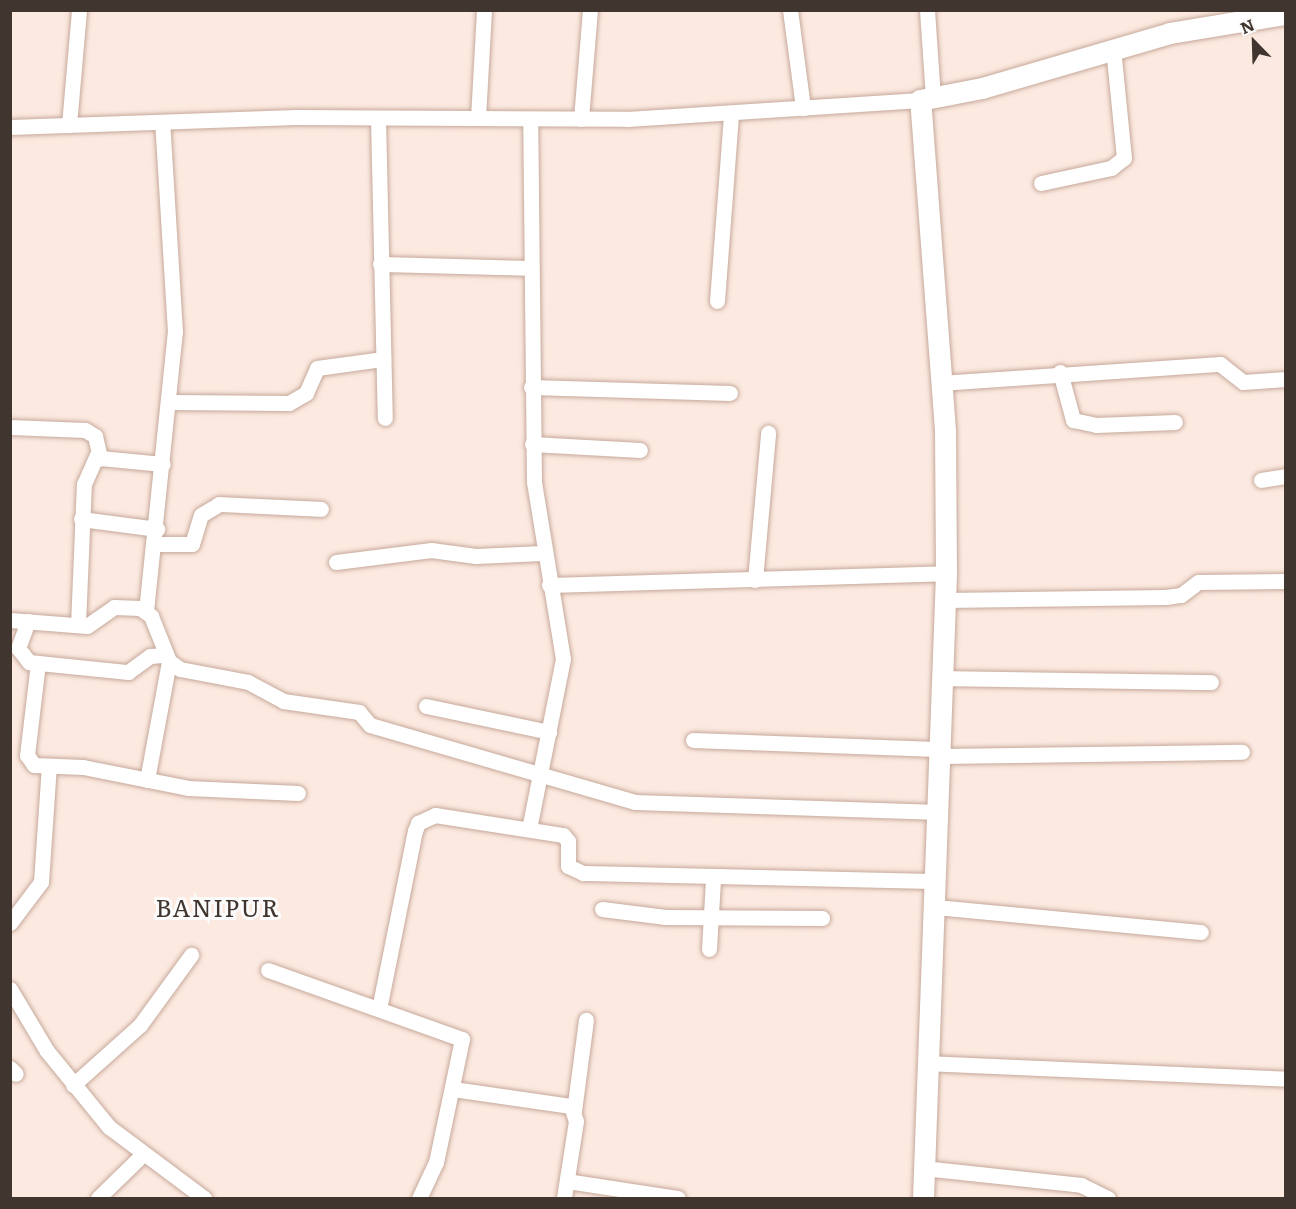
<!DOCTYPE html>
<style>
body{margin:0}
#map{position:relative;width:1296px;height:1209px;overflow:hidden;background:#fce9e0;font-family:Literata,serif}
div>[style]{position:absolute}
.roads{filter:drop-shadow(0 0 2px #c6a99a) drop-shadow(0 0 2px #c6a99a)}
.street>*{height:15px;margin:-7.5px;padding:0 7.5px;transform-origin:7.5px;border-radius:7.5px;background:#fff}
.secondary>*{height:21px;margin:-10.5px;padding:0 10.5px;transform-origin:10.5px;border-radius:10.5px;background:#fff}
span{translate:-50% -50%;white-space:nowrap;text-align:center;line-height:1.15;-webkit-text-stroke:6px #fbfbfb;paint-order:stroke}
.quarter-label{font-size:24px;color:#41352f;letter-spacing:1.5px}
.frame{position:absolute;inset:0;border:12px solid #41352f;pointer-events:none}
.north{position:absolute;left:1224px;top:12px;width:60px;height:60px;-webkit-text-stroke:4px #fbfbfb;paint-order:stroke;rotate:337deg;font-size:16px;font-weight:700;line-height:24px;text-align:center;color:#41352f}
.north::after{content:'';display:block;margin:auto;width:21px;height:27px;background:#41352f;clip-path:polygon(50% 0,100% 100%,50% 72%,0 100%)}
</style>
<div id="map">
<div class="roads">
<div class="street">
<i style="left:790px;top:10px;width:99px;rotate:82.4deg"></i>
<i style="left:927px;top:10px;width:88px;rotate:86.1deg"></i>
<i style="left:378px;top:118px;width:300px;rotate:88.7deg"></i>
<i style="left:478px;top:118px;width:108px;rotate:-86.8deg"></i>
<i style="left:581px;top:119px;width:109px;rotate:-85.3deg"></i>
<i style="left:69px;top:125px;width:115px;rotate:-85deg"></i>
<i style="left:10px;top:127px;width:286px;rotate:-2deg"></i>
<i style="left:296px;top:117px;width:331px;rotate:0.3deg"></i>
<i style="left:627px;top:119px;width:294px;rotate:-3.7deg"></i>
<i style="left:1041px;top:183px;width:72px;rotate:-12.1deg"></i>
<i style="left:1111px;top:168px;width:16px;rotate:-38deg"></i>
<i style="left:1124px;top:158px;width:111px;rotate:-95.7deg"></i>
<i style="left:380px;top:264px;width:150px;rotate:1.5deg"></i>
<i style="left:717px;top:301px;width:188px;rotate:-85.7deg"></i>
<i style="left:1060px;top:372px;width:50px;rotate:74.8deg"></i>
<i style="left:1073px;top:420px;width:24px;rotate:12deg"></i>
<i style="left:1096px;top:425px;width:79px;rotate:-2.2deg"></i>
<i style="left:940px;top:383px;width:281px;rotate:-3.9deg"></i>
<i style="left:1220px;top:364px;width:29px;rotate:38deg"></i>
<i style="left:1243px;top:382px;width:43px;rotate:-4deg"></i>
<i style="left:531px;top:387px;width:199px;rotate:1.7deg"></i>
<i style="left:169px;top:402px;width:120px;rotate:0.5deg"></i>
<i style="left:289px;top:403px;width:20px;rotate:-30deg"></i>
<i style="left:306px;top:393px;width:27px;rotate:-66deg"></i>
<i style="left:317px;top:368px;width:67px;rotate:-7.8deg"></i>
<i style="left:10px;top:427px;width:75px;rotate:2.3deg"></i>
<i style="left:85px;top:430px;width:12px;rotate:31deg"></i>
<i style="left:95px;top:436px;width:23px;rotate:77deg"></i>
<i style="left:100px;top:458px;width:63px;rotate:5.4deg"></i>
<i style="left:532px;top:444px;width:108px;rotate:3.2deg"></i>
<i style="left:1261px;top:480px;width:25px;rotate:-9deg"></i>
<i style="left:81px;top:519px;width:77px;rotate:7.5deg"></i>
<i style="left:156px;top:544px;width:36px"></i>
<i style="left:192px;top:544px;width:30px;rotate:-73deg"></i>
<i style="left:201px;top:515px;width:21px;rotate:-31deg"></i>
<i style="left:219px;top:504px;width:102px;rotate:2.8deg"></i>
<i style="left:336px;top:562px;width:96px;rotate:-7.2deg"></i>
<i style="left:431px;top:550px;width:45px;rotate:7.6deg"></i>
<i style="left:476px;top:556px;width:66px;rotate:-2.6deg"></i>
<i style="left:755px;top:580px;width:148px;rotate:-84.9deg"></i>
<i style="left:549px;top:585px;width:397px;rotate:-1.7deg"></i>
<i style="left:945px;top:600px;width:221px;rotate:-0.8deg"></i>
<i style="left:1166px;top:597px;width:15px;rotate:-8deg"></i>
<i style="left:1181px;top:595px;width:21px;rotate:-37deg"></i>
<i style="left:1198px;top:582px;width:88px;rotate:-0.7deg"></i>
<i style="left:146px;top:611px;width:281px;rotate:-84.1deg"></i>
<i style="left:175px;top:332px;width:210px;rotate:-93.5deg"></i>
<i style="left:10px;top:620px;width:77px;rotate:4.5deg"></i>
<i style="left:87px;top:626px;width:33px;rotate:-35deg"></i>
<i style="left:114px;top:607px;width:26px;rotate:2deg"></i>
<i style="left:140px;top:608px;width:14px;rotate:36deg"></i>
<i style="left:151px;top:616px;width:48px;rotate:68.2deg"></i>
<i style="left:169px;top:661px;width:14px;rotate:36deg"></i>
<i style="left:180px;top:669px;width:69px;rotate:10.8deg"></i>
<i style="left:248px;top:682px;width:40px;rotate:28deg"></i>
<i style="left:283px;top:701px;width:77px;rotate:8.2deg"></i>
<i style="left:359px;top:712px;width:17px;rotate:50deg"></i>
<i style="left:370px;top:725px;width:276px;rotate:16.2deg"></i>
<i style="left:635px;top:802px;width:305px;rotate:1.9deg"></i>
<i style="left:28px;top:621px;width:29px;rotate:110deg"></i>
<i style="left:18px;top:648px;width:18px;rotate:52deg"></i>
<i style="left:29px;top:662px;width:100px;rotate:5.8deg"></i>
<i style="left:128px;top:672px;width:27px;rotate:-36deg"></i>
<i style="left:150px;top:656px;width:16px;rotate:-4deg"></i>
<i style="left:78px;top:625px;width:141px;rotate:-87.6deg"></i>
<i style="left:84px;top:484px;width:32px;rotate:-66deg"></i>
<i style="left:38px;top:663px;width:93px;rotate:96.8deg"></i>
<i style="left:27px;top:755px;width:12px;rotate:55deg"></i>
<i style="left:34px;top:765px;width:49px;rotate:2.3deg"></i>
<i style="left:83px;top:767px;width:107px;rotate:11.3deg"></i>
<i style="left:188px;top:788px;width:110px;rotate:2.6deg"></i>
<i style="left:944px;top:678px;width:267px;rotate:0.9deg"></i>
<i style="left:426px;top:706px;width:126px;rotate:11.9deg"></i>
<i style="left:693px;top:740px;width:250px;rotate:2.1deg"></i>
<i style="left:942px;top:756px;width:300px;rotate:-0.8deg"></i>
<i style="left:147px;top:780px;width:121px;rotate:-79.5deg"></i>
<i style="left:529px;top:829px;width:173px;rotate:-78.7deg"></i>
<i style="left:563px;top:659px;width:180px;rotate:-99.3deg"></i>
<i style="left:534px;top:481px;width:362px;rotate:-90.6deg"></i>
<i style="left:935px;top:907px;width:267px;rotate:5.4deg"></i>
<i style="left:602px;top:909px;width:64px;rotate:7.2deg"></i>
<i style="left:665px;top:917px;width:157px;rotate:0.4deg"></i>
<i style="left:10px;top:923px;width:51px;rotate:-52.9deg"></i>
<i style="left:41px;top:882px;width:116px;rotate:-86.1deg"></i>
<i style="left:709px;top:949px;width:70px;rotate:-86.7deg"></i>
<i style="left:268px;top:970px;width:206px;rotate:19.6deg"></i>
<i style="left:462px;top:1039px;width:126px;rotate:101.9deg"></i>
<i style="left:436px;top:1162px;width:40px;rotate:115deg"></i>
<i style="left:10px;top:989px;width:72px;rotate:59.2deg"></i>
<i style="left:47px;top:1051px;width:98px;rotate:50.8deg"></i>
<i style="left:109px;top:1127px;width:119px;rotate:36.8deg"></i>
<i style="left:379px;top:1009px;width:182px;rotate:-78.6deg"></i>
<i style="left:415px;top:831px;width:9px;rotate:-69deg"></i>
<i style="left:418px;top:823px;width:19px;rotate:-25deg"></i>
<i style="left:435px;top:815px;width:130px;rotate:8.9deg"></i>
<i style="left:563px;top:835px;width:8px;rotate:50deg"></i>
<i style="left:568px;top:841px;width:25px;rotate:90deg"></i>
<i style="left:568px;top:866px;width:17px;rotate:25deg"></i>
<i style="left:583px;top:873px;width:352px;rotate:1.3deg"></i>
<i style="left:926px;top:1063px;width:360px;rotate:2.5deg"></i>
<i style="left:10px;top:1068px;width:8px;rotate:45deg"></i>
<i style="left:73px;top:1085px;width:90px;rotate:-41.8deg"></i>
<i style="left:140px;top:1025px;width:87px;rotate:-53.9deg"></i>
<i style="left:453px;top:1089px;width:119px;rotate:8.2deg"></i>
<i style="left:571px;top:1106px;width:16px;rotate:72deg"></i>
<i style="left:576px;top:1121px;width:78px;rotate:98.9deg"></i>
<i style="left:574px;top:1111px;width:92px;rotate:-82.5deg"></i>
<i style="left:923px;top:1168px;width:159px;rotate:6.1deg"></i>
<i style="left:1081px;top:1185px;width:30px;rotate:26deg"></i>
<i style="left:567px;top:1181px;width:112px;rotate:8.7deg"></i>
<i style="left:98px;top:1198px;width:60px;rotate:-44.3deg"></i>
</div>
<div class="secondary">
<i style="left:923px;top:1198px;width:625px;rotate:-87.89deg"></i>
<i style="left:946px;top:573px;width:143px;rotate:-90.4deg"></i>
<i style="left:945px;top:430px;width:331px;rotate:-94.3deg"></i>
<i style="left:920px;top:100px;width:63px;rotate:-11deg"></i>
<i style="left:982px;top:88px;width:196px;rotate:-16.3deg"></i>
<i style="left:1170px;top:33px;width:117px;rotate:-9.4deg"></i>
</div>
</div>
<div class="quarter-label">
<span style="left:218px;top:907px">BANIPUR</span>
</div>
<div class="frame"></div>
<div class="north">N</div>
</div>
